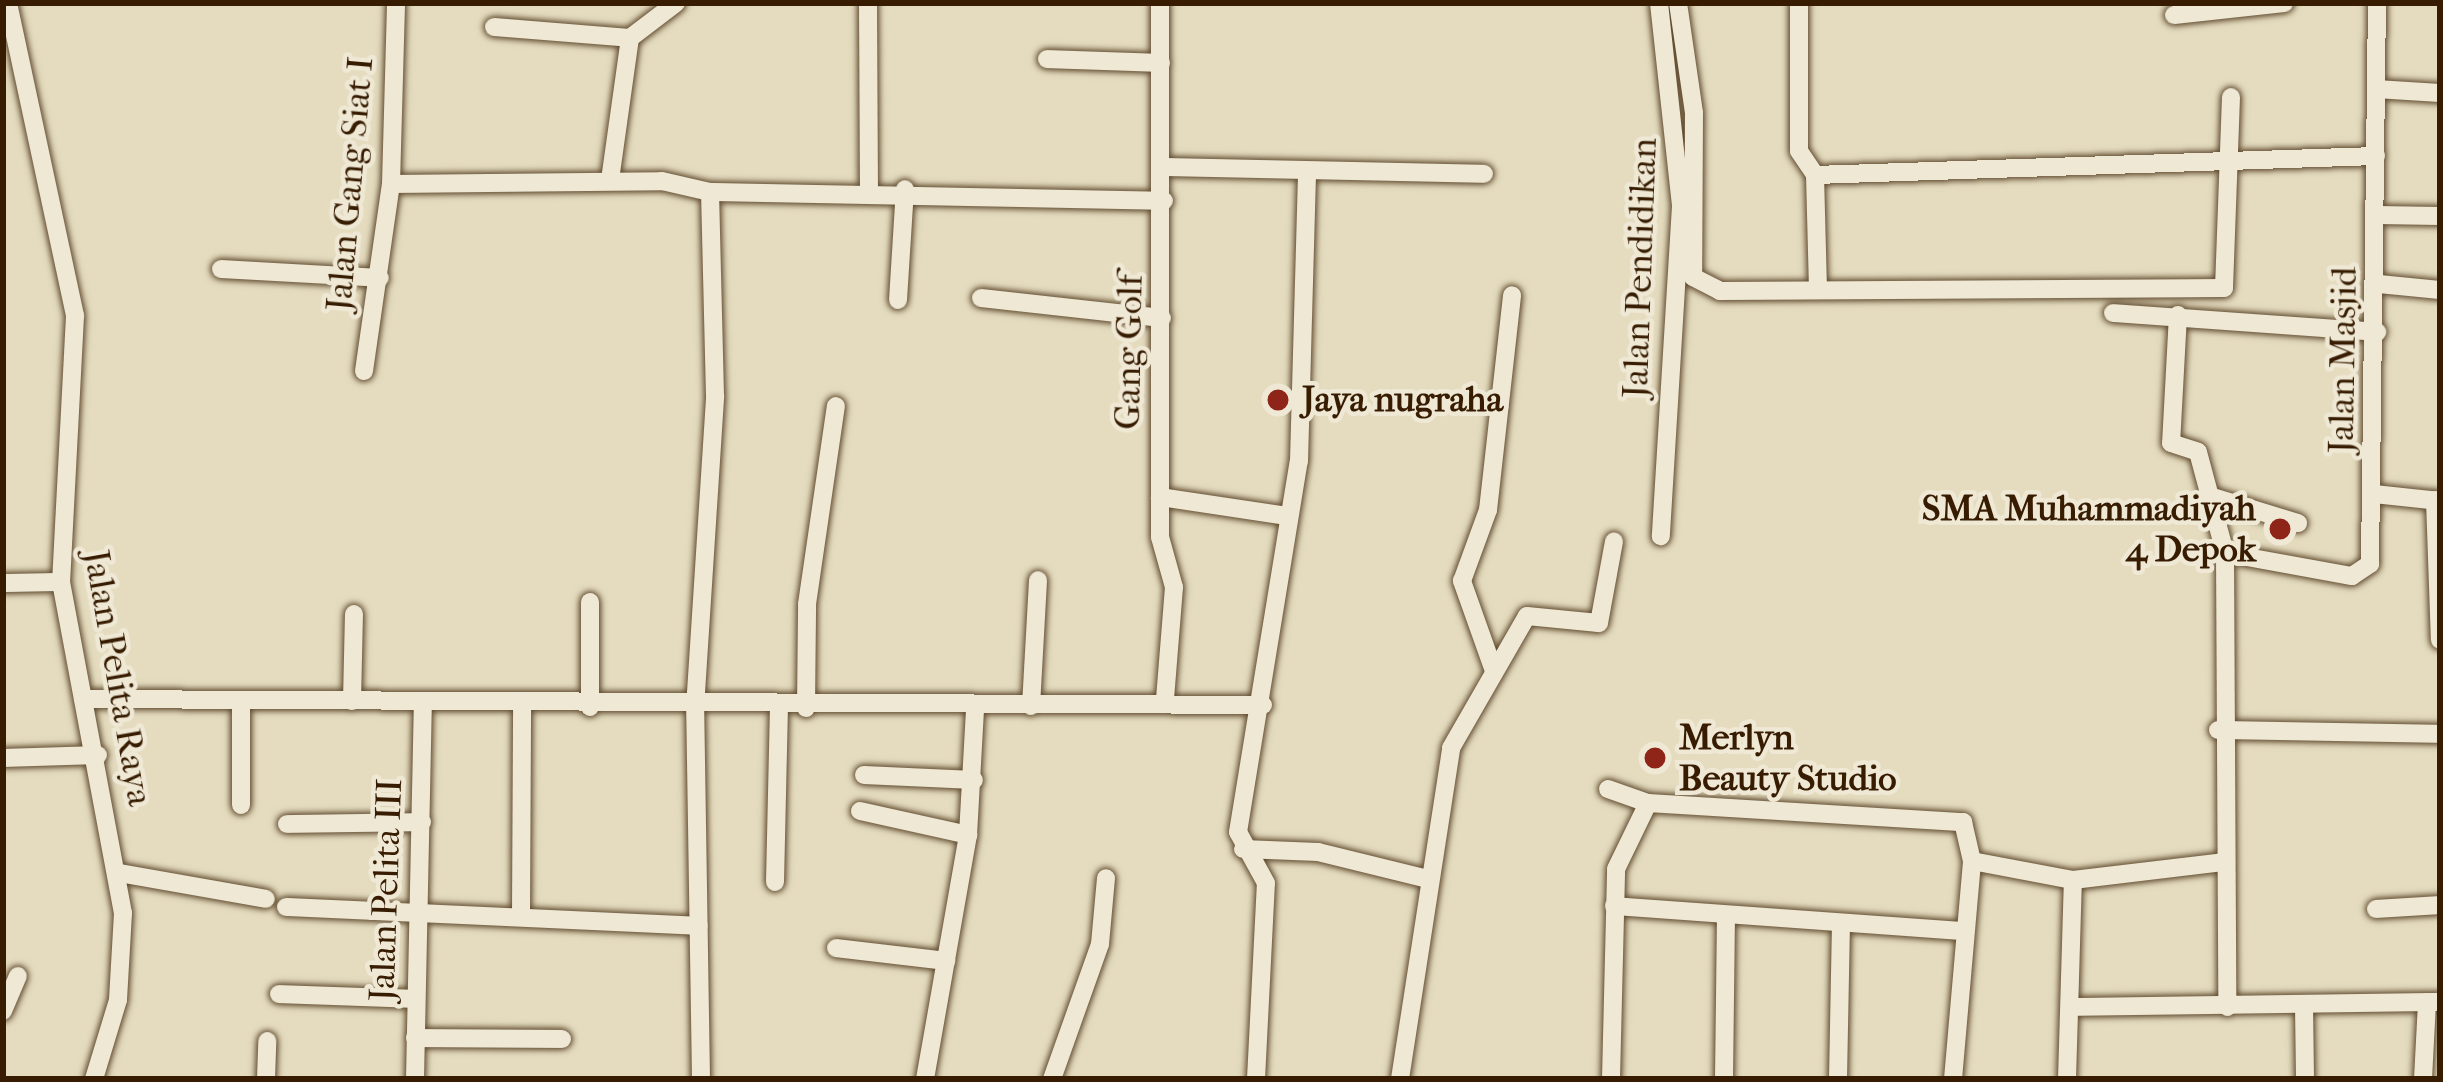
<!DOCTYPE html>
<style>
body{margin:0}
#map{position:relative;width:2443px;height:1082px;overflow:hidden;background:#e5dcbf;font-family:"IM FELL French Canon",serif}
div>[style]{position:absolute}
.roads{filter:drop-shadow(0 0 3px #624c30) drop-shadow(0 0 3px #624c30)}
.minor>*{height:18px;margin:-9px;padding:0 9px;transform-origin:9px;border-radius:9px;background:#eee8d5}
.dots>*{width:33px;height:33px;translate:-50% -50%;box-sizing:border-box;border:6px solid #eee8d5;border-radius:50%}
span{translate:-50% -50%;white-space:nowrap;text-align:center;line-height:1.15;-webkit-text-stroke:9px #eee8d5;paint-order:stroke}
.street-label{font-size:36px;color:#371c01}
.poi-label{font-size:36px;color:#371c01;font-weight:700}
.left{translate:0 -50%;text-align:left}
.right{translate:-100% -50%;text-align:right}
.frame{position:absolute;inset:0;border:6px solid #371c01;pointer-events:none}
</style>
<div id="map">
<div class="roads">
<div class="minor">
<i style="left:8px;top:3px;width:320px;rotate:77.9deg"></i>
<i style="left:75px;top:316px;width:266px;rotate:93deg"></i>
<i style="left:61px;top:582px;width:337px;rotate:79.4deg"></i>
<i style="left:123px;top:913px;width:87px;rotate:93.3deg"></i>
<i style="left:118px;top:1000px;width:83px;rotate:106.9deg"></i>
<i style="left:868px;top:3px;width:186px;rotate:89.7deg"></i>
<i style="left:1160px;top:3px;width:534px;rotate:90deg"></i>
<i style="left:1160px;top:537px;width:52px;rotate:74.4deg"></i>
<i style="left:1174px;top:587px;width:113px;rotate:94.6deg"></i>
<i style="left:1659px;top:3px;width:204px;rotate:83.8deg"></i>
<i style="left:1681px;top:206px;width:331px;rotate:93.5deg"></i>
<i style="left:1678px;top:3px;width:111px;rotate:81.7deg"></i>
<i style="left:1694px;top:113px;width:164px;rotate:90.3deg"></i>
<i style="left:1693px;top:277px;width:30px;rotate:27deg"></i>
<i style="left:1720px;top:291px;width:504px;rotate:-0.34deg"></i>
<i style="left:2224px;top:288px;width:191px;rotate:-87.9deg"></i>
<i style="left:1799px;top:3px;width:148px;rotate:90deg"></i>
<i style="left:1799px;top:151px;width:29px;rotate:56deg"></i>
<i style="left:1815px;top:175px;width:113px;rotate:88.5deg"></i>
<i style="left:2174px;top:15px;width:111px;rotate:-6.2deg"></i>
<i style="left:494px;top:27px;width:136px;rotate:4.6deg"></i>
<i style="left:1047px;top:59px;width:114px;rotate:2deg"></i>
<i style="left:2376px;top:89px;width:64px;rotate:3.6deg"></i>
<i style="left:1163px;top:167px;width:321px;rotate:1.2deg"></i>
<i style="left:1815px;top:175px;width:561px;rotate:-1.94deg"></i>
<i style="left:610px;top:180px;width:143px;rotate:-82deg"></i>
<i style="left:630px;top:38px;width:58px;rotate:-37.3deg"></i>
<i style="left:391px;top:184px;width:271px;rotate:-0.6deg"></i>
<i style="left:662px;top:181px;width:49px;rotate:12.9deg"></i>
<i style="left:2377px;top:215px;width:63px;rotate:0.9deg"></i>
<i style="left:221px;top:269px;width:159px;rotate:3.2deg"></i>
<i style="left:2379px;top:284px;width:61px;rotate:5.6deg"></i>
<i style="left:981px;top:298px;width:182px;rotate:6.3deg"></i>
<i style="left:898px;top:300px;width:111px;rotate:-86.4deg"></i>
<i style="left:2113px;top:313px;width:265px;rotate:4.1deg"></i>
<i style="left:2178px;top:315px;width:128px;rotate:93.1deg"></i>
<i style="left:2171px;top:443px;width:28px;rotate:18deg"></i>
<i style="left:2198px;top:452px;width:105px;rotate:75deg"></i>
<i style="left:2225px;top:553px;width:454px;rotate:89.7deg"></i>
<i style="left:364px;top:371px;width:189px;rotate:-81.8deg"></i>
<i style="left:391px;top:184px;width:181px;rotate:-88.4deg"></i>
<i style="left:2374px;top:494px;width:66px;rotate:6.1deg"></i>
<i style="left:1160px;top:497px;width:128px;rotate:8.5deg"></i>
<i style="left:2213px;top:497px;width:89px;rotate:17deg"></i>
<i style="left:2435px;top:500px;width:140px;rotate:88deg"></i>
<i style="left:2225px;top:553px;width:129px;rotate:10.3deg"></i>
<i style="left:2352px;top:576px;width:22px;rotate:-34deg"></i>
<i style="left:2370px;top:564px;width:561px;rotate:-89.29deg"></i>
<i style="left:3px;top:583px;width:58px;rotate:-1deg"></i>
<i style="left:590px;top:602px;width:105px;rotate:90deg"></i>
<i style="left:1494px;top:671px;width:96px;rotate:-109.6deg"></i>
<i style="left:1462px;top:581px;width:76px;rotate:-69.9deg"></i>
<i style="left:1488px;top:510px;width:216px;rotate:-83.6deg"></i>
<i style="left:83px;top:699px;width:1180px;rotate:0.29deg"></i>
<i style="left:352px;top:701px;width:87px;rotate:-88.7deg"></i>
<i style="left:1031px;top:706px;width:126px;rotate:-86.8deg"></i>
<i style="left:806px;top:708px;width:104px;rotate:-89.4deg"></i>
<i style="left:807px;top:604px;width:200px;rotate:-81.7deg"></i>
<i style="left:2218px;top:730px;width:222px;rotate:1deg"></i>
<i style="left:3px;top:758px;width:95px;rotate:-1.8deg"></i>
<i style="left:864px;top:775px;width:110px;rotate:2.6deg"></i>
<i style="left:1608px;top:789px;width:42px;rotate:19.3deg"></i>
<i style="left:1648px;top:803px;width:316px;rotate:3.5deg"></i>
<i style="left:1963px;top:822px;width:40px;rotate:77deg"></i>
<i style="left:1972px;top:861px;width:103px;rotate:10.7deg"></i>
<i style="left:2073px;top:880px;width:151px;rotate:-6.8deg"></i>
<i style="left:241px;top:805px;width:101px;rotate:-90deg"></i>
<i style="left:860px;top:811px;width:111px;rotate:12.5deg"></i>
<i style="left:287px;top:824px;width:135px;rotate:-0.8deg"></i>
<i style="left:1243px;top:849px;width:75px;rotate:2.3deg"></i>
<i style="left:1318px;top:852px;width:109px;rotate:13.8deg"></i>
<i style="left:119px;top:873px;width:149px;rotate:10deg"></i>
<i style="left:775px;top:882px;width:174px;rotate:-88.7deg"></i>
<i style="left:1614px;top:906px;width:350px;rotate:4.1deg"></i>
<i style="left:286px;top:907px;width:413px;rotate:2.6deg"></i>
<i style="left:2376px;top:909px;width:64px;rotate:-3.6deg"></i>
<i style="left:521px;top:914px;width:213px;rotate:-89.7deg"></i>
<i style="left:836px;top:948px;width:111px;rotate:6.7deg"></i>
<i style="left:279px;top:994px;width:137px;rotate:2.1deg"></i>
<i style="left:2304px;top:1006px;width:73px;rotate:89.2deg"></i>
<i style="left:2070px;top:1007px;width:370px;rotate:-0.8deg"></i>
<i style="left:3px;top:1011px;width:38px;rotate:-67deg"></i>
<i style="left:415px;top:1038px;width:147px;rotate:0.4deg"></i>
<i style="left:266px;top:1079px;width:38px;rotate:-88deg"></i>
<i style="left:415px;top:1079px;width:376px;rotate:-88.8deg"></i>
<i style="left:701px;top:1079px;width:371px;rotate:-90.9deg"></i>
<i style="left:695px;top:708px;width:313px;rotate:-86.3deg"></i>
<i style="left:715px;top:396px;width:204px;rotate:-91.4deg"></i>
<i style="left:710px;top:192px;width:454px;rotate:1.1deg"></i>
<i style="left:925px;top:1079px;width:248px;rotate:-80deg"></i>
<i style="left:968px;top:835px;width:126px;rotate:-86.8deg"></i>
<i style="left:1052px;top:1079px;width:143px;rotate:-70.4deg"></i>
<i style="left:1100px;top:944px;width:66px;rotate:-84.8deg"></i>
<i style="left:1256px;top:1079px;width:196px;rotate:-87.1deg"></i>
<i style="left:1266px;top:883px;width:58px;rotate:-118.8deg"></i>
<i style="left:1238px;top:832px;width:376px;rotate:-80.7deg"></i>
<i style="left:1299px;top:461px;width:290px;rotate:-88.4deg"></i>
<i style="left:1400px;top:1079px;width:335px;rotate:-81.2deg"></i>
<i style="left:1451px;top:748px;width:152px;rotate:-60.1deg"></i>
<i style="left:1527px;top:616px;width:72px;rotate:5.6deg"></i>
<i style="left:1599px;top:623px;width:83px;rotate:-79.6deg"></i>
<i style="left:1611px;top:1079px;width:210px;rotate:-88.6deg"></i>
<i style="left:1616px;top:869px;width:73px;rotate:-64.1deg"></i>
<i style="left:1724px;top:1079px;width:164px;rotate:-89.3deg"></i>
<i style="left:1838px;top:1079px;width:153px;rotate:-88.9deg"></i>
<i style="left:1953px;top:1079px;width:219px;rotate:-85deg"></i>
<i style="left:2067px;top:1079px;width:199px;rotate:-88.3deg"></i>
<i style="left:2423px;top:1079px;width:77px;rotate:-87deg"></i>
</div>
</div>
<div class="dots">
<i style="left:1278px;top:400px;background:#8f2418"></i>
<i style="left:2280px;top:529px;background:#8f2418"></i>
<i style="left:1655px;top:758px;background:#8f2418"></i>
</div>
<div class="street-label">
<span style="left:350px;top:184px;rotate:-85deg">Jalan Gang Siat I</span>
<span style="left:1640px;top:268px;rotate:-88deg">Jalan Pendidikan</span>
<span style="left:1129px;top:352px;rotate:-89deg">Gang Golf</span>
<span style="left:2343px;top:360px;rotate:-89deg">Jalan Masjid</span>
<span style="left:118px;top:678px;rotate:80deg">Jalan Pelita Raya</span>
<span style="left:386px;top:890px;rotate:-88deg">Jalan Pelita III</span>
</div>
<div class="poi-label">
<span class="left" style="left:1302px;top:400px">Jaya nugraha</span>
<span class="right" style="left:2256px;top:529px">SMA Muhammadiyah<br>4 Depok</span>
<span class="left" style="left:1679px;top:758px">Merlyn<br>Beauty Studio</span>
</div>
<div class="frame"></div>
</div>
